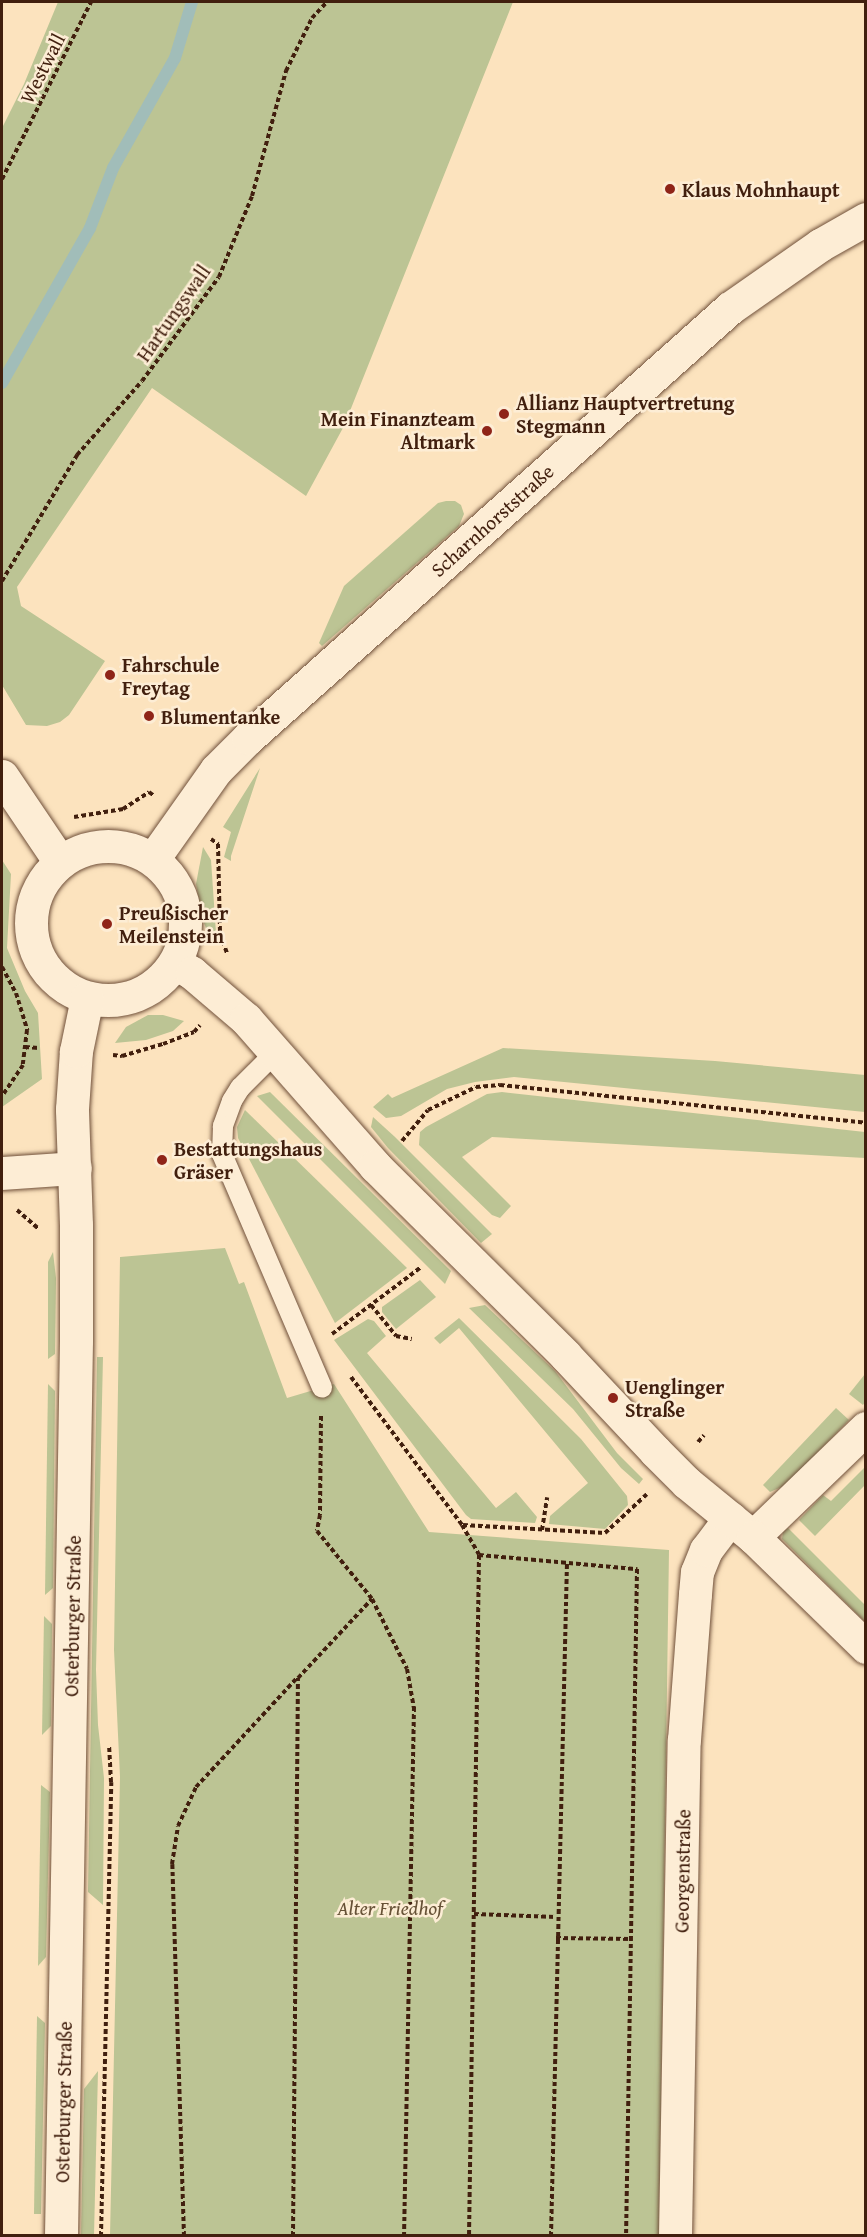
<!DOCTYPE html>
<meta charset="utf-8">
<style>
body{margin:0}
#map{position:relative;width:867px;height:2237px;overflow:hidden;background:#fce3be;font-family:"Gentium Book Plus",serif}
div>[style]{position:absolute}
.green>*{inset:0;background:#bcc494}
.stream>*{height:12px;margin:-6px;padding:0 6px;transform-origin:6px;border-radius:6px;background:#a1bdb9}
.path>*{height:4px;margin-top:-2px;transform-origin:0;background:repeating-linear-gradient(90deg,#411f0e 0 4.5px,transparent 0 7.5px)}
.roads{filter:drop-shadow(0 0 2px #70503a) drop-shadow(0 0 2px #70503a)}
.lane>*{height:20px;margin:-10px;padding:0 10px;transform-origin:10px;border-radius:10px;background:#fdedd5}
.street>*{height:33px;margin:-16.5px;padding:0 16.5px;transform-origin:16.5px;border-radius:16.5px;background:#fdedd5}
.secondary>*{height:33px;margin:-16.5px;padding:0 16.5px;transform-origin:16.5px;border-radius:16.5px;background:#fdedd5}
.secondary>.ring{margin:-16.5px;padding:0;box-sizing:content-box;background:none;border:33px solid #fdedd5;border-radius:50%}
.dots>*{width:16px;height:16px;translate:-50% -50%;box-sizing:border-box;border:3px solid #fdedd5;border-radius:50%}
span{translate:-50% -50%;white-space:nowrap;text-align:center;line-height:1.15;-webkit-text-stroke:5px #fdedd5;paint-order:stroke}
.street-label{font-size:20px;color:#411f0e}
.poi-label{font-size:20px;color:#411f0e;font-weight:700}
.left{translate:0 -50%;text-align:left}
.right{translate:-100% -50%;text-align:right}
.park-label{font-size:20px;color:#665136;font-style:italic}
.frame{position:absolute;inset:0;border:3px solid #411f0e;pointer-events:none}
</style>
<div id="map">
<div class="green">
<i style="clip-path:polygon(58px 2px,513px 2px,344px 426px,306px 496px,152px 388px,17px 587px,21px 606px,105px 661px,69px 715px,60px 722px,47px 726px,26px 725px,2px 685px,2px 128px,24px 84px)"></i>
<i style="clip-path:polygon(446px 501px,455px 501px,461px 505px,464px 514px,459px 526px,322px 646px,319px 643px,344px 586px,438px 503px)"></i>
<i style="clip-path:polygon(260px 768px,231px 856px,231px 861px,224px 857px,231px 832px,223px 827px)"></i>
<i style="clip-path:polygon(203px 847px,211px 860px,216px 933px,210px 938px,202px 918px,196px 884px)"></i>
<i style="clip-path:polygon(2px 860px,11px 874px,7px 948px,25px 991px,38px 1013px,42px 1079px,2px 1107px)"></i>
<i style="clip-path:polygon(148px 1015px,163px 1015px,184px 1021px,173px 1031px,146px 1040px,115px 1043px,126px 1027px)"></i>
<i style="clip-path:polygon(503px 1048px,715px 1061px,865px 1075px,865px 1112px,514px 1077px,475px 1082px,447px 1089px,401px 1116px,386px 1118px,373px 1107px,388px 1094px,392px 1098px)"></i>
<i style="clip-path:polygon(270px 1092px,451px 1271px,445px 1284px,257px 1096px)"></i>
<i style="clip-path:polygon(502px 1092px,865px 1132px,865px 1158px,492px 1137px,462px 1157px,511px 1206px,500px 1218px,492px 1215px,419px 1145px,420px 1132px,426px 1127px,487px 1094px)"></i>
<i style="clip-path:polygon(245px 1110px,407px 1268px,335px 1323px,238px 1138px,237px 1127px)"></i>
<i style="clip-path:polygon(373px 1117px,395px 1137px,492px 1234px,481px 1243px,388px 1148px,371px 1127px)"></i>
<i style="clip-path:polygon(225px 1248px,239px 1284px,244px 1282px,287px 1398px,334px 1384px,429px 1532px,669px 1550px,659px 2235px,110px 2236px,120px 1777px,114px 1650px,120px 1257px)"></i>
<i style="clip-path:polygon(53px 1252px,56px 1278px,55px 1354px,48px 1359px,48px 1262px)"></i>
<i style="clip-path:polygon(420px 1280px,436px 1297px,396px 1329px,382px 1312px,382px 1307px)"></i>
<i style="clip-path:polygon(485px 1305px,555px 1371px,617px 1453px,643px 1479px,639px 1484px,621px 1468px,573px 1409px,469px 1308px)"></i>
<i style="clip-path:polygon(459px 1318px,581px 1439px,627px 1496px,628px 1505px,605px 1529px,549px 1524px,550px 1516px,588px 1483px,459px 1328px,440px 1344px,434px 1338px)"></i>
<i style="clip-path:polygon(368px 1319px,374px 1321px,386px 1336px,367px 1353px,496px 1508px,516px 1492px,537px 1517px,535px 1523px,471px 1519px,466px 1515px,334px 1340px)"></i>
<i style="clip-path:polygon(97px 1357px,103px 1357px,96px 1670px,98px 1725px,104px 1778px,103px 1905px,88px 1892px)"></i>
<i style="clip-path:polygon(865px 1374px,865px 1402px,863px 1405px,849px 1394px)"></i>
<i style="clip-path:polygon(48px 1384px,55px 1391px,53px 1588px,45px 1595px)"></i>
<i style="clip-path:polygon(836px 1408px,849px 1420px,786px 1485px,770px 1492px,763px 1485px)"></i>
<i style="clip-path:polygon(865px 1467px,865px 1485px,815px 1536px,799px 1520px,823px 1495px,831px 1501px)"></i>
<i style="clip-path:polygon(788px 1528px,865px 1605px,865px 1622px,782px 1539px,783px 1532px)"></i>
<i style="clip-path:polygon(44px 1616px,52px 1624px,51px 1726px,42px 1735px)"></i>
<i style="clip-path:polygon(41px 1785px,50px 1792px,46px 1957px,38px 1966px)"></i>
<i style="clip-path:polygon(37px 2016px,45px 2023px,41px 2214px,34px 2214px)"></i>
<i style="clip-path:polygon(98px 2071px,94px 2235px,81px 2235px,84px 2089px)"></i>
</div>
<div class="stream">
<i style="left:2px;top:383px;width:178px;rotate:-60.4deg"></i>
<i style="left:90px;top:228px;width:64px;rotate:-69deg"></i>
<i style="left:113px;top:168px;width:126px;rotate:-60.6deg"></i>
<i style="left:175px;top:58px;width:59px;rotate:-73.1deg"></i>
</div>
<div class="path">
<i style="left:2px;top:179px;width:198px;rotate:-63.3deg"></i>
<i style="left:2px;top:581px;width:147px;rotate:-59.2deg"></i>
<i style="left:77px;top:455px;width:98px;rotate:-48.7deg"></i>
<i style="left:142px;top:381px;width:129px;rotate:-53.5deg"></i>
<i style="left:219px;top:277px;width:87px;rotate:-67.8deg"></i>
<i style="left:252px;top:196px;width:130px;rotate:-74.8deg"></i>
<i style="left:286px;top:71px;width:59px;rotate:-63.9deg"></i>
<i style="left:312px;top:18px;width:22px;rotate:-47deg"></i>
<i style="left:74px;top:817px;width:50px;rotate:-9.3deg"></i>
<i style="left:123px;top:809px;width:31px;rotate:-33deg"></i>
<i style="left:149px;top:792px;width:5px;rotate:37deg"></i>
<i style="left:211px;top:839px;width:9px;rotate:36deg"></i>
<i style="left:218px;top:844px;width:90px;rotate:88.7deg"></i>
<i style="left:220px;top:934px;width:20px;rotate:70deg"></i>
<i style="left:2px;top:967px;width:30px;rotate:62deg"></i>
<i style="left:16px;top:993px;width:39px;rotate:73deg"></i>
<i style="left:27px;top:1030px;width:35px;rotate:97deg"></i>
<i style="left:23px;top:1065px;width:37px;rotate:124deg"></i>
<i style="left:25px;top:1047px;width:14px;rotate:4deg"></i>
<i style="left:113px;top:1055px;width:9px;rotate:6deg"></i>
<i style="left:122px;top:1056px;width:43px;rotate:-16.3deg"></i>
<i style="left:163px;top:1044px;width:33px;rotate:-21deg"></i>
<i style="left:194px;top:1032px;width:9px;rotate:-49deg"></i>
<i style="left:402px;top:1141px;width:40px;rotate:-50deg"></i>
<i style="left:428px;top:1110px;width:53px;rotate:-25.6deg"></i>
<i style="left:476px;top:1087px;width:24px;rotate:-5deg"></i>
<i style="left:500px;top:1085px;width:368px;rotate:5.9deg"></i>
<i style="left:17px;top:1210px;width:28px;rotate:41deg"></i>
<i style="left:371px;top:1305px;width:40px;rotate:51deg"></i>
<i style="left:396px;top:1336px;width:16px;rotate:11deg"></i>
<i style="left:332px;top:1334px;width:110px;rotate:-36.9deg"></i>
<i style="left:351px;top:1377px;width:185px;rotate:53.1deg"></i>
<i style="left:462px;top:1525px;width:34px;rotate:60deg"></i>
<i style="left:479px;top:1555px;width:681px;rotate:90.84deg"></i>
<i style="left:321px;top:1416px;width:99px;rotate:90.6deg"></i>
<i style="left:320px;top:1515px;width:16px;rotate:101deg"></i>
<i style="left:317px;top:1531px;width:87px;rotate:51deg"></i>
<i style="left:372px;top:1599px;width:78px;rotate:63.4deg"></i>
<i style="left:407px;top:1669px;width:39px;rotate:80deg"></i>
<i style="left:414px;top:1707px;width:529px;rotate:91.08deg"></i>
<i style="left:698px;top:1442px;width:9px;rotate:-49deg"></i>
<i style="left:463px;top:1525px;width:142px;rotate:3.2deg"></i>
<i style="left:605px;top:1533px;width:57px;rotate:-42.9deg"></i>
<i style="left:542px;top:1530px;width:33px;rotate:-81deg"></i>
<i style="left:479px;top:1555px;width:159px;rotate:5.1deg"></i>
<i style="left:637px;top:1569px;width:667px;rotate:90.94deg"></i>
<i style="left:474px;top:1914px;width:82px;rotate:2.1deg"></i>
<i style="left:556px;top:1938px;width:76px;rotate:0.8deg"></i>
<i style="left:101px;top:2236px;width:454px;rotate:-88.7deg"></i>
<i style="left:111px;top:1782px;width:35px;rotate:-93deg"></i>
<i style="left:184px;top:2236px;width:372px;rotate:-91.8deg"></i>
<i style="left:172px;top:1864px;width:38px;rotate:-81deg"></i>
<i style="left:178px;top:1826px;width:43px;rotate:-65.2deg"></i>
<i style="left:196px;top:1787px;width:149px;rotate:-47.2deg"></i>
<i style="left:293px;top:2236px;width:558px;rotate:-89.49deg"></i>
<i style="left:298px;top:1678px;width:108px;rotate:-46.9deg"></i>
<i style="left:551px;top:2236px;width:674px;rotate:-88.64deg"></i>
</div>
<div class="roads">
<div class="lane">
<i style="left:275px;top:1053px;width:49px;rotate:135deg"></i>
<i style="left:240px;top:1088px;width:15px;rotate:122deg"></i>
<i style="left:232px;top:1101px;width:27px;rotate:110deg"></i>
<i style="left:223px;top:1126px;width:28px;rotate:92deg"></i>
<i style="left:222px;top:1154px;width:254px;rotate:66.8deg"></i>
</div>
<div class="street">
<i style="left:153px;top:859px;width:109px;rotate:-54.7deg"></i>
<i style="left:216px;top:770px;width:45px;rotate:-45deg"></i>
<i style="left:248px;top:738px;width:646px;rotate:-41.74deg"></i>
<i style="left:730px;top:308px;width:110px;rotate:-35deg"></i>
<i style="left:820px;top:245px;width:53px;rotate:-29.5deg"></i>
<i style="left:2px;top:1173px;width:73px;rotate:-3.9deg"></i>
<i style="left:753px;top:1537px;width:157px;rotate:-44deg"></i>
<i style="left:675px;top:2236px;width:496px;rotate:-89deg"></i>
<i style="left:684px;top:1740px;width:146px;rotate:-85.7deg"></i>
<i style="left:695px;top:1594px;width:22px;rotate:-85deg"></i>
<i style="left:697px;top:1572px;width:24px;rotate:-68deg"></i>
<i style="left:706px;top:1550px;width:40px;rotate:-53deg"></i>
</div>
<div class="secondary">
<i style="left:2px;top:776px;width:104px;rotate:56deg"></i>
<i class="ring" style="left:31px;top:846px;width:121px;height:121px"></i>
<i style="left:175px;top:963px;width:20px;rotate:30deg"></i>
<i style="left:192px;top:973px;width:71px;rotate:40.4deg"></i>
<i style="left:246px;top:1019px;width:196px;rotate:48.7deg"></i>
<i style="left:375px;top:1166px;width:268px;rotate:44.8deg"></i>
<i style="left:565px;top:1355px;width:132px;rotate:46.8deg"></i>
<i style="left:655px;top:1451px;width:45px;rotate:45deg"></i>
<i style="left:687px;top:1483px;width:85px;rotate:39.3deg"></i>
<i style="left:753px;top:1537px;width:158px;rotate:44.2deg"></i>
<i style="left:61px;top:2236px;width:896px;rotate:-89.04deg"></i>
<i style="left:76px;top:1340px;width:115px;rotate:-90deg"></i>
<i style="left:76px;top:1225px;width:116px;rotate:-92deg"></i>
<i style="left:72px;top:1109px;width:58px;rotate:-86.1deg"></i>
<i style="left:76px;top:1051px;width:54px;rotate:-78.3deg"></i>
</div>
</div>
<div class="dots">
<i style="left:670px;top:189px;background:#8f2418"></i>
<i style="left:504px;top:414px;background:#8f2418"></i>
<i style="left:487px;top:431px;background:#8f2418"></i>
<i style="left:110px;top:675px;background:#8f2418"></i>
<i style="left:149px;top:716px;background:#8f2418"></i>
<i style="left:107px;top:924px;background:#8f2418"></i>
<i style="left:162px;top:1160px;background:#8f2418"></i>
<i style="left:613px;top:1398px;background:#8f2418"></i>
</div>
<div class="street-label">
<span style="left:42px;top:68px;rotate:-63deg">Westwall</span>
<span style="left:173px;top:313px;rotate:-55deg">Hartungswall</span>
<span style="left:492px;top:520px;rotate:-42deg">Scharnhorststraße</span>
<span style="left:72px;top:1616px;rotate:-89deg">Osterburger Straße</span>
<span style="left:682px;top:1871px;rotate:-89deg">Georgenstraße</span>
<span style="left:63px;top:2102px;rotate:-89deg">Osterburger Straße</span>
</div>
<div class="poi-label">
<span class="left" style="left:682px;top:189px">Klaus Mohnhaupt</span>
<span class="left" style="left:516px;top:414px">Allianz Hauptvertretung<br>Stegmann</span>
<span class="right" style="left:475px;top:430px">Mein Finanzteam<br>Altmark</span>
<span class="left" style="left:122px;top:676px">Fahrschule<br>Freytag</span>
<span class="left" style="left:161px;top:716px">Blumentanke</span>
<span class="left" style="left:119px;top:924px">Preußischer<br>Meilenstein</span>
<span class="left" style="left:174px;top:1160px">Bestattungshaus<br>Gräser</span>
<span class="left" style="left:625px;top:1398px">Uenglinger<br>Straße</span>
</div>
<div class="park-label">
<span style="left:390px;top:1907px">Alter Friedhof</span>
</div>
<div class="frame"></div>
</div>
